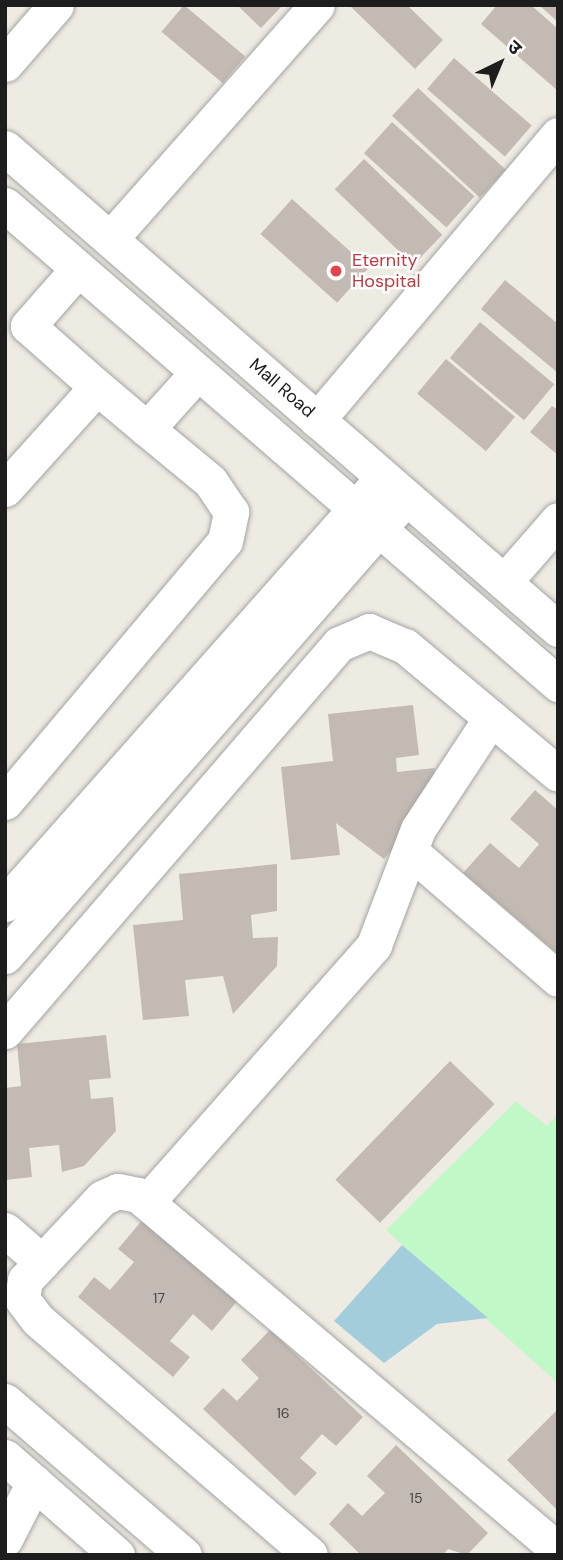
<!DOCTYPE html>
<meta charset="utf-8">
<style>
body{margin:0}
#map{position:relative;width:563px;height:1560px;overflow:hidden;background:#eeebe3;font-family:"DM Sans","Noto Sans Devanagari",sans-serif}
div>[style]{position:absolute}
.park>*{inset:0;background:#c1f8c7}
.water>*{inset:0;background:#a4cddc}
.building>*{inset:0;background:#c3bab3;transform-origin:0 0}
.roads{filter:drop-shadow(0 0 2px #a4a4a4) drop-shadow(0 0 2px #a4a4a4)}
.minor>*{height:35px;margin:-17.5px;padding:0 17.5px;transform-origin:17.5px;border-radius:17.5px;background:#fff}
.dots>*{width:19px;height:19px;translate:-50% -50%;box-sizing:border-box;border:4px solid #fff;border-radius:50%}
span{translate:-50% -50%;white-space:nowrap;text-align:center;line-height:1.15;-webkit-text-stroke:5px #fff;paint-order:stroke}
.number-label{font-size:14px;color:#464442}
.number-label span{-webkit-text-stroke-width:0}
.health-label{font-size:18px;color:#be3a42}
.left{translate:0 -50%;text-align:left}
.street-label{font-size:18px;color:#1d1d1d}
.frame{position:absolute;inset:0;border:7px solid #1d1d1d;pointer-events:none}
.north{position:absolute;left:465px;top:28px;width:70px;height:70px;-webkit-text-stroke:5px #fff;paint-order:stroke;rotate:43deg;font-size:19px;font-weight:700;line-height:28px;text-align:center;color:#1d1d1d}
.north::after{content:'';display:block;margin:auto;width:24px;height:32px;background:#1d1d1d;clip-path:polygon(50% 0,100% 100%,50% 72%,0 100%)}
</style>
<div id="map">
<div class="park">
<i style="clip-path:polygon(516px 1101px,547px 1126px,558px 1114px,558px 1383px,386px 1230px)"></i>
</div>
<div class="water">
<i style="clip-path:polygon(402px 1245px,488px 1318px,437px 1324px,384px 1363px,334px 1321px)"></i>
</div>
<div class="building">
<i style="left:184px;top:5px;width:80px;height:35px;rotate:40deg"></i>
<i style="clip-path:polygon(237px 5px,283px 5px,261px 28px)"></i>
<i style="clip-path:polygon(349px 5px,407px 5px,443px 40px,415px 69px)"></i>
<i style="clip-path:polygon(497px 5px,531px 5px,558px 29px,558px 91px,481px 24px)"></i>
<i style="clip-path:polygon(539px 5px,558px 5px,558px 22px)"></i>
<i style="left:454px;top:58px;width:103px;height:41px;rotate:41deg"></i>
<i style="left:418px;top:88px;width:120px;height:38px;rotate:43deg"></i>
<i style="left:392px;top:122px;width:111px;height:42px;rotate:42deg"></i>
<i style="left:364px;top:159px;width:109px;height:42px;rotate:44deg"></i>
<i style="left:292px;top:199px;width:103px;height:47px;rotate:42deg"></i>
<i style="clip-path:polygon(505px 280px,558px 324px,558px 373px,481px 309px)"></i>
<i style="left:480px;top:322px;width:97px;height:47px;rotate:40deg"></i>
<i style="left:446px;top:359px;width:90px;height:45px;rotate:40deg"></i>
<i style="clip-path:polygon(552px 406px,558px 410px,558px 455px,530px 432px)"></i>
<i style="clip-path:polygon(413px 705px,419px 755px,396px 758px,397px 772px,435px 768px,426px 808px,384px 859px,336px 823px,340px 855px,291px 860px,281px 767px,333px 761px,328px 714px)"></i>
<i style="clip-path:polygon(535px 790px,558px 810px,558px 954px,463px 873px,490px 843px,519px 868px,539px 844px,510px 819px)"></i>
<i style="clip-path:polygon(277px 864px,277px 911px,251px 915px,253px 938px,278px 937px,277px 966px,233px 1014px,223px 976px,185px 980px,189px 1016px,143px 1020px,133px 925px,183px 920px,179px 874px)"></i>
<i style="clip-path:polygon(106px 1035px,111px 1078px,89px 1080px,91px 1099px,113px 1097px,116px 1131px,84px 1166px,62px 1172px,59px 1145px,29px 1148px,32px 1177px,5px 1180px,5px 1088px,21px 1086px,17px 1044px)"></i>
<i style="left:450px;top:1061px;width:62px;height:165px;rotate:44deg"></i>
<i style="clip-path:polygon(144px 1218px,239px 1299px,212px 1331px,193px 1314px,170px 1341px,190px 1357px,173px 1377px,78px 1297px,94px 1277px,110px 1290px,134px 1262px,118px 1249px)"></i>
<i style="clip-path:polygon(270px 1330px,363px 1417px,336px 1446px,322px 1434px,300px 1458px,317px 1473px,295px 1496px,203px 1409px,223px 1388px,237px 1401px,259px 1378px,241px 1360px)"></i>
<i style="clip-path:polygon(558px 1409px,558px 1507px,556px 1509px,507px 1460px)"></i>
<i style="clip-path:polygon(396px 1445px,488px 1533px,467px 1555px,448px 1549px,443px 1555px,361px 1555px,329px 1524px,348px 1503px,362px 1516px,385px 1493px,367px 1476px)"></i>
</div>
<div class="roads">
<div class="minor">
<i style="left:5px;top:64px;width:78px;rotate:-49.2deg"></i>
<i style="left:5px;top:148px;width:733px;rotate:41.02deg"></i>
<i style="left:5px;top:205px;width:732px;rotate:40.9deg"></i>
<i style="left:110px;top:239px;width:312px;rotate:-48.5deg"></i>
<i style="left:78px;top:269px;width:76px;rotate:131.3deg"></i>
<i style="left:28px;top:326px;width:92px;rotate:41.5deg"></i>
<i style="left:317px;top:420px;width:373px;rotate:-49.8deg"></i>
<i style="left:5px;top:489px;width:137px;rotate:-48deg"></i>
<i style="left:97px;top:387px;width:65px;rotate:40deg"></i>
<i style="left:504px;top:582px;width:82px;rotate:-48.9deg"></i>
<i style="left:5px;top:802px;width:341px;rotate:-49.9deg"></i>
<i style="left:225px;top:541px;width:30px;rotate:-78deg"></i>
<i style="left:231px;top:512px;width:37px;rotate:-124deg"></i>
<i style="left:210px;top:481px;width:82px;rotate:-140.5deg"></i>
<i style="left:147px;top:429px;width:75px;rotate:-48.2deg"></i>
<i style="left:411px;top:852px;width:194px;rotate:40.8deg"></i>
<i style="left:5px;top:904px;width:553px;rotate:-48.44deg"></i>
<i style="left:5px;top:956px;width:592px;rotate:-48.83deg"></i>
<i style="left:5px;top:1031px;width:511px;rotate:-49.2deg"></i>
<i style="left:339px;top:644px;width:33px;rotate:-23deg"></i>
<i style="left:369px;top:631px;width:39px;rotate:23deg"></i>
<i style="left:405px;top:646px;width:199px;rotate:39.9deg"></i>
<i style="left:147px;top:1202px;width:343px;rotate:-48.5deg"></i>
<i style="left:374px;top:945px;width:124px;rotate:-69.2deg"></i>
<i style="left:418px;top:829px;width:133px;rotate:-56.7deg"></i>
<i style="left:5px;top:1230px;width:49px;rotate:40.9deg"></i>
<i style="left:42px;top:1262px;width:25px;rotate:133deg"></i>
<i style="left:25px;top:1280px;width:19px;rotate:99deg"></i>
<i style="left:22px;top:1299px;width:26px;rotate:53deg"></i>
<i style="left:38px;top:1320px;width:359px;rotate:40.8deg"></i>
<i style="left:42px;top:1262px;width:88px;rotate:-46.8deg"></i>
<i style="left:102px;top:1198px;width:17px;rotate:-24deg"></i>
<i style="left:118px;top:1191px;width:20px;rotate:11deg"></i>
<i style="left:138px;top:1195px;width:550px;rotate:40.21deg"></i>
<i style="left:5px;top:1401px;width:236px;rotate:40.7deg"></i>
<i style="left:5px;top:1457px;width:149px;rotate:41.2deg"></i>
<i style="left:5px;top:1539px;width:64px;rotate:-63deg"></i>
</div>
</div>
<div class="dots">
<i style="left:336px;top:271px;background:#e0444e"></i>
</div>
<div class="number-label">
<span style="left:159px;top:1298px">17</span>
<span style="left:283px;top:1413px">16</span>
<span style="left:416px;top:1498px">15</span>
</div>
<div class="health-label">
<span class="left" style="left:352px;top:271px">Eternity<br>Hospital</span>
</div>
<div class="street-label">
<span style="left:282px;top:388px;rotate:41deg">Mall Road</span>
</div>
<div class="frame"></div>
<div class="north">उ</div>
</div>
